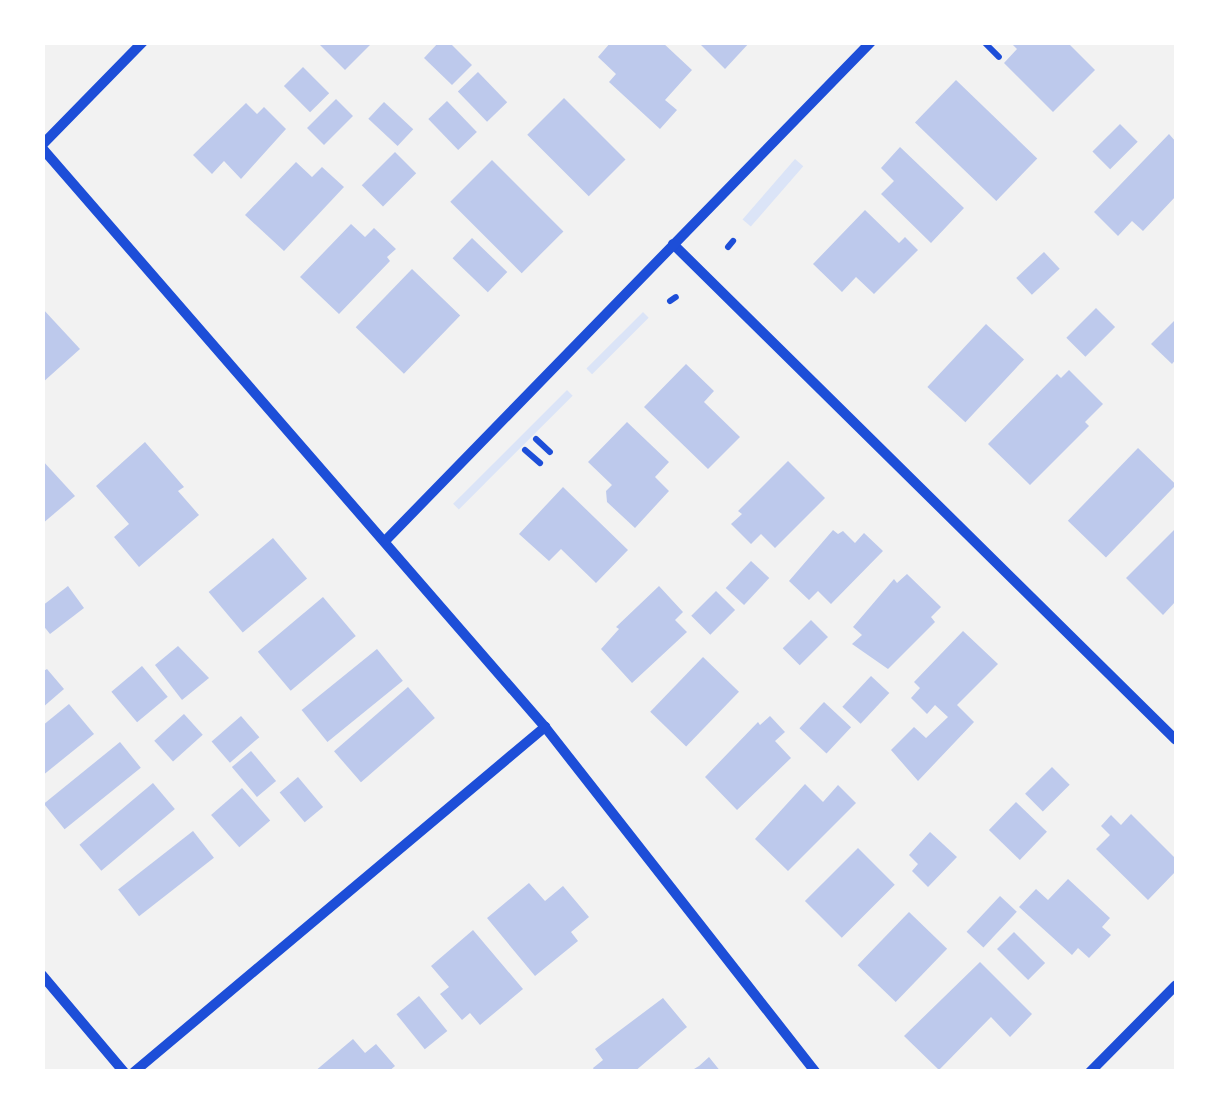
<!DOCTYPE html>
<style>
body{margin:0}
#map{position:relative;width:1219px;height:1114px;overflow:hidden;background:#f2f2f2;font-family:Spectral,serif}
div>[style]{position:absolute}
.green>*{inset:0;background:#dbe4f7;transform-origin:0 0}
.building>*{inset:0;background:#bdc9ec;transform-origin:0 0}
.path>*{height:6px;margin:-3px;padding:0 3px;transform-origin:3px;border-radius:3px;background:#1d4ed8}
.minor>*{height:10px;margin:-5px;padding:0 5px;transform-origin:5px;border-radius:5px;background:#1d4ed8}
span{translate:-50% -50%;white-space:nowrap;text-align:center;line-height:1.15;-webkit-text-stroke:8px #fff;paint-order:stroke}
.frame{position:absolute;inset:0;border:45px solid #fff;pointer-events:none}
</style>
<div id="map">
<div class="green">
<i style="left:795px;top:159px;width:11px;height:80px;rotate:41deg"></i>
<i style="left:643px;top:312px;width:8px;height:80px;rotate:45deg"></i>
<i style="left:567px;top:390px;width:8px;height:161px;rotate:45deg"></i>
</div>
<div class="building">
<i style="clip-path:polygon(317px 42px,373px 42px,345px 70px)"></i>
<i style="clip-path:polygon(439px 42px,449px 42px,472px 65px,452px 85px,424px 58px)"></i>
<i style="clip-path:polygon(611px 42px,662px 42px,692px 70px,665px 100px,677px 110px,660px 129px,609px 82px,616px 74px,598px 57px)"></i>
<i style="clip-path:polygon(698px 42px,750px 42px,725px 69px)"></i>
<i style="clip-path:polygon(1010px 42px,1067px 42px,1095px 70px,1053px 112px,1004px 63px,1017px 49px)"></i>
<i style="left:303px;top:67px;width:37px;height:27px;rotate:45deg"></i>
<i style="left:478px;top:72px;width:42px;height:28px;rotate:46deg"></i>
<i style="left:956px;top:80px;width:113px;height:59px;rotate:44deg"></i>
<i style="left:564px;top:98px;width:87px;height:52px;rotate:45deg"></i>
<i style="left:336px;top:99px;width:24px;height:41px;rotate:45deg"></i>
<i style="left:447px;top:101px;width:43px;height:26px;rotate:46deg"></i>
<i style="left:384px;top:102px;width:40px;height:23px;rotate:43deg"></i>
<i style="clip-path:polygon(246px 103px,257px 114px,264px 107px,286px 129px,241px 179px,224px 161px,212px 174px,193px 155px)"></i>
<i style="left:1120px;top:124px;width:25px;height:39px;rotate:45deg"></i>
<i style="clip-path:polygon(1169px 134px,1176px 142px,1176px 196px,1143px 231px,1132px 221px,1118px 236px,1094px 212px)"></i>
<i style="clip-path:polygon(900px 147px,964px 208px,931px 243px,881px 194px,894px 181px,881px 168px)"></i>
<i style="left:395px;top:152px;width:30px;height:47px;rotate:45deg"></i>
<i style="left:492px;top:160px;width:101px;height:59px;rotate:45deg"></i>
<i style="clip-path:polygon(296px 162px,312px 177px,322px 167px,344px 187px,284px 251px,245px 215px)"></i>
<i style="clip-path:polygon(865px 210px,899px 243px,905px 237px,918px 250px,874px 294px,856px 277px,842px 292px,813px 264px)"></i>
<i style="clip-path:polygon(351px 224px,365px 237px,374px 228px,396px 249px,387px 257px,390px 261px,339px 314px,300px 277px)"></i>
<i style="left:472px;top:238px;width:49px;height:28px;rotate:44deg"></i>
<i style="left:1044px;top:252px;width:23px;height:38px;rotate:47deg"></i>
<i style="left:412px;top:269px;width:67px;height:81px;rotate:44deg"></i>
<i style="clip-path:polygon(42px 308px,80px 349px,42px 383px)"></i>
<i style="left:1096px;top:308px;width:27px;height:42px;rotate:45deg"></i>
<i style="clip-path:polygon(1176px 319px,1176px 359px,1172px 364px,1151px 344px)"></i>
<i style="left:986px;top:324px;width:52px;height:86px;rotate:43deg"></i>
<i style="clip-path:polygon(686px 364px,714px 391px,704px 402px,740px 437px,708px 469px,644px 407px)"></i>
<i style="clip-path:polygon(1069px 370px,1103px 404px,1085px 422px,1089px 426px,1030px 485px,988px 444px,1057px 374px,1061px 378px)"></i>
<i style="clip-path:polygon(627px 422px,669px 462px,655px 477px,669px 491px,635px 528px,607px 502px,606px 491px,612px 485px,588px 462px)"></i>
<i style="clip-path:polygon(145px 442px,184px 487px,178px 491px,199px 515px,139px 567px,114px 537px,129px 524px,96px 486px)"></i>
<i style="left:1138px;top:448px;width:53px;height:101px;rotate:44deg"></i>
<i style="clip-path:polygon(42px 460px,75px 496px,42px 524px)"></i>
<i style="clip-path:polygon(788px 461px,825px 498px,775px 548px,761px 534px,751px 544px,731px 524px,742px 514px,738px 511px)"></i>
<i style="clip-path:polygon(563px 487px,628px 550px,596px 583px,561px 549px,549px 561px,519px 534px)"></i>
<i style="clip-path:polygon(1176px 528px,1176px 601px,1163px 615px,1126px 578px)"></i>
<i style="clip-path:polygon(833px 530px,838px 534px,843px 531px,855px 543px,864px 533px,883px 551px,831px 604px,818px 591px,809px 600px,789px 581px)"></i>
<i style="left:273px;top:538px;width:53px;height:84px;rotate:50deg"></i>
<i style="left:751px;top:561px;width:25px;height:37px;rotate:43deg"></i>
<i style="clip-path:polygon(907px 574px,941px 607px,931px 617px,935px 622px,888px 669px,852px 644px,862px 635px,853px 627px,894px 579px,897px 583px)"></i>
<i style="clip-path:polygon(68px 586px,84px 608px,50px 634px,42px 624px,42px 606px)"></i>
<i style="clip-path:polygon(659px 586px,683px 612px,675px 620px,687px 632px,632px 683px,601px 649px,619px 629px,616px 627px)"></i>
<i style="left:716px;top:591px;width:27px;height:35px;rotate:45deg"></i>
<i style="left:323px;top:597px;width:51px;height:85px;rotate:50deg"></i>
<i style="left:811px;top:620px;width:24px;height:40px;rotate:45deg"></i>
<i style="clip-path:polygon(963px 631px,998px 664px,957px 705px,974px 722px,918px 781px,891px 750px,914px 727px,926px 738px,948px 717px,935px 705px,927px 714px,911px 698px,920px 688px,914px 682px)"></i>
<i style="clip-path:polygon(178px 646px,209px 678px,182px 700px,155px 665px)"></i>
<i style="left:377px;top:649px;width:41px;height:97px;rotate:51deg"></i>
<i style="left:703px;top:657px;width:50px;height:76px;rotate:44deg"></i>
<i style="left:142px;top:666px;width:40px;height:40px;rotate:50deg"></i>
<i style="clip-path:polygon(47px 669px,64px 689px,42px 708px,42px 672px)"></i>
<i style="left:871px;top:676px;width:25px;height:42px;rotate:43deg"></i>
<i style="left:408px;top:687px;width:41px;height:98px;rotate:49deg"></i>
<i style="left:824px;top:702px;width:37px;height:36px;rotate:43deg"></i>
<i style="clip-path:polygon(69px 704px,94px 734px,42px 776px,42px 726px)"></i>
<i style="left:184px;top:714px;width:28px;height:40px;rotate:48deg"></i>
<i style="left:241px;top:716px;width:28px;height:39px;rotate:49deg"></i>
<i style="clip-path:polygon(770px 716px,785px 732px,775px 741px,791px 758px,737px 810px,705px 777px,758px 722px,760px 725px)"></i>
<i style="left:120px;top:742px;width:33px;height:98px;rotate:51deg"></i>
<i style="left:251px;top:751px;width:39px;height:25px;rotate:50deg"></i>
<i style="left:1052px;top:767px;width:25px;height:38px;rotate:45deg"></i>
<i style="left:298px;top:777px;width:39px;height:24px;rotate:50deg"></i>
<i style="left:153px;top:783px;width:34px;height:96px;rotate:50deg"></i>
<i style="clip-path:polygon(805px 784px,823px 802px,838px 785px,856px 803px,788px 871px,755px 839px)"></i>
<i style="left:242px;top:788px;width:43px;height:41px;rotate:49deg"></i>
<i style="left:1016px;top:802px;width:43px;height:39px;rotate:44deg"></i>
<i style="clip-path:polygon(1131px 814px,1176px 859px,1176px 871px,1148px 900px,1096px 849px,1110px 835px,1101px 826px,1111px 815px,1121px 825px)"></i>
<i style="left:193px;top:831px;width:34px;height:95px;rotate:52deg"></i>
<i style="clip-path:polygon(930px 832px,957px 857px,928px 887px,912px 871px,918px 864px,909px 855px)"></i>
<i style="left:858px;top:848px;width:52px;height:75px;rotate:45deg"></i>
<i style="clip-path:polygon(1068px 879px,1110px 918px,1102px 927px,1111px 935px,1089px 958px,1078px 948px,1072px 955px,1019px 907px,1036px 889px,1048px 900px)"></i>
<i style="clip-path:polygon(529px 883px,545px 901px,563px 886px,589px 917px,571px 932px,578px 941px,535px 976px,487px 918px)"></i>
<i style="left:1000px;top:896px;width:23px;height:49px;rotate:43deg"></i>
<i style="left:909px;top:912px;width:53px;height:74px;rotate:44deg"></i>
<i style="clip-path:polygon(473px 930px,523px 989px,480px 1025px,470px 1013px,462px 1020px,440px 994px,449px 987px,431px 966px)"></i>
<i style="left:1014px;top:932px;width:44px;height:24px;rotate:45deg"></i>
<i style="clip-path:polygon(980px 962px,1032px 1014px,1010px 1037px,991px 1017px,939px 1070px,904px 1036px)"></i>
<i style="left:419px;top:996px;width:45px;height:29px;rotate:51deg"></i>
<i style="clip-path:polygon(663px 998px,687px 1027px,634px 1072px,595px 1072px,593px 1068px,603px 1060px,595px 1049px)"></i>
<i style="clip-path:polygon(353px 1039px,365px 1053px,376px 1044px,395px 1066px,388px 1072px,314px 1072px)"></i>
<i style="clip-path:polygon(709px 1057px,721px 1072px,689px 1072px,699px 1066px)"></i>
</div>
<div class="path">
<i style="left:984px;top:42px;width:21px;rotate:45deg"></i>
<i style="left:728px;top:247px;width:8px;rotate:-50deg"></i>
<i style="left:670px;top:301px;width:7px;rotate:-34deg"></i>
<i style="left:536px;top:439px;width:19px;rotate:43deg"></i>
<i style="left:525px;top:450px;width:20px;rotate:41deg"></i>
</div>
<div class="minor">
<i style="left:42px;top:145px;width:144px;rotate:-45.6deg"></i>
<i style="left:42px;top:148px;width:767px;rotate:49.02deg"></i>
<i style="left:545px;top:727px;width:439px;rotate:51.9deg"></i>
<i style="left:673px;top:244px;width:706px;rotate:44.6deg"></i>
<i style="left:386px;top:540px;width:695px;rotate:-45.76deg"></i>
<i style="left:42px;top:975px;width:127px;rotate:49.8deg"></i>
<i style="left:134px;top:1072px;width:537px;rotate:-40.01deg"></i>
<i style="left:1090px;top:1072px;width:122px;rotate:-45.3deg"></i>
</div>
<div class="frame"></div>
</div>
